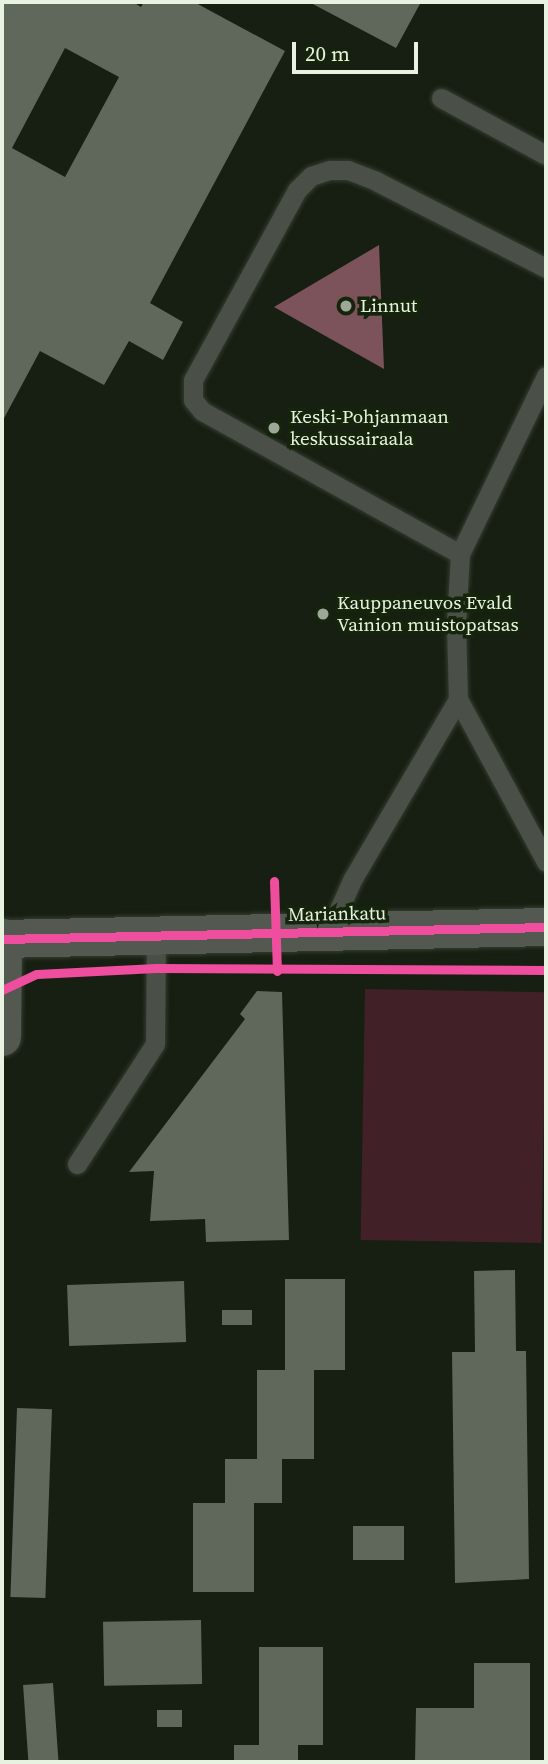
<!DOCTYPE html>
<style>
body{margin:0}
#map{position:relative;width:548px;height:1764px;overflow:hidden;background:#161f11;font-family:"Source Serif 4",serif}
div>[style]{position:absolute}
.green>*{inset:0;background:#412027;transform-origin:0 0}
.water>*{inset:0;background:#7d535b}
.building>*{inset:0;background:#5f685a;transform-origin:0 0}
.roads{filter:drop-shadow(0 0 2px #343c2f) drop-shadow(0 0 2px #343c2f)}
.lane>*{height:19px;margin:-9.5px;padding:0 9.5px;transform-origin:9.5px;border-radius:9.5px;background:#4a4f47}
.secondary>*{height:38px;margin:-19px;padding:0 19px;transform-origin:19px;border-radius:19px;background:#535951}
.cycleway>*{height:9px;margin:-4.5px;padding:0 4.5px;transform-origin:4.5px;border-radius:4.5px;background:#ef4d9e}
.dots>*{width:19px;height:19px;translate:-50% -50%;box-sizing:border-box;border:4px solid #15250b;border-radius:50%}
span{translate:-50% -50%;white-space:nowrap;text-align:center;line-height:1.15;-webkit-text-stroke:7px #15250b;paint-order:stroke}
.poi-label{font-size:19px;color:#e7f2e1}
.left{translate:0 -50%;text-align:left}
.street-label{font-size:19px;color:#e7f2e1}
.frame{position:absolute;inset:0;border:4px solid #e7f2e1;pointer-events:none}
.scale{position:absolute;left:292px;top:42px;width:126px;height:32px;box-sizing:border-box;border:4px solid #e7f2e1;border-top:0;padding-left:9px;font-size:21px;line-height:24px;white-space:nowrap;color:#e7f2e1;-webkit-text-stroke:5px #15250b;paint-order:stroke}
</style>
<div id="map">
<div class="green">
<i style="left:365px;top:989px;width:181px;height:251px;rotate:1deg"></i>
</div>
<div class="water">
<i style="clip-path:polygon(379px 245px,384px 369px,274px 307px)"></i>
</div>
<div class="building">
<i style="clip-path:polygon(evenodd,2px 2px,133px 2px,141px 7px,144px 2px,194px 2px,285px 51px,150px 303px,183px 322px,163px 360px,129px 341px,104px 385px,40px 351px,2px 422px,2px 2px,65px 48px,119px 77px,65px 177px,12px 148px,65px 48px)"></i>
<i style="clip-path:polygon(309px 2px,421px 2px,396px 48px)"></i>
<i style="clip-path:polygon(257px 991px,282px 992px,289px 1240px,206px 1242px,205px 1219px,150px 1221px,154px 1171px,129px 1172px,245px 1019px,240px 1014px)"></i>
<i style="clip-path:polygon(515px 1270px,516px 1351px,526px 1351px,529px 1579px,455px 1583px,452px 1352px,475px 1352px,474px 1271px)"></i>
<i style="clip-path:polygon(285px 1279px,345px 1279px,345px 1370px,314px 1370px,314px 1459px,282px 1459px,282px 1503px,254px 1503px,254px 1592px,193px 1592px,193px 1503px,225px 1503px,225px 1459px,257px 1459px,257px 1370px,285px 1370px)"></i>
<i style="left:184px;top:1281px;width:61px;height:117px;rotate:88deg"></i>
<i style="left:222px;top:1310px;width:30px;height:15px"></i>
<i style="left:17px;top:1408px;width:35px;height:189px;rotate:2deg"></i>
<i style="left:404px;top:1526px;width:34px;height:51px;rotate:90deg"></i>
<i style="left:201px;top:1620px;width:64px;height:98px;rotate:89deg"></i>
<i style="clip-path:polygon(259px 1647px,323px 1647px,323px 1745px,298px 1745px,298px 1762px,234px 1762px,234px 1745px,259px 1745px)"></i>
<i style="clip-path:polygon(474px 1663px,530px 1663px,530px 1762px,415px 1762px,416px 1708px,474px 1708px)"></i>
<i style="left:53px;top:1683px;width:79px;height:30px;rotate:86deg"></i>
<i style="left:157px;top:1710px;width:25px;height:17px"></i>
</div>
<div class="roads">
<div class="lane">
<i style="left:441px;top:98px;width:119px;rotate:28.5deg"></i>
<i style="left:546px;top:376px;width:198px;rotate:115.8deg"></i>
<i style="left:460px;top:554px;width:70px;rotate:93.3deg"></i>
<i style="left:456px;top:624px;width:75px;rotate:88.5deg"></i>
<i style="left:458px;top:699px;width:185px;rotate:61.6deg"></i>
<i style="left:460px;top:554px;width:295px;rotate:-151deg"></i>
<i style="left:202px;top:411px;width:14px;rotate:-129deg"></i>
<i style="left:193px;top:400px;width:20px;rotate:-90deg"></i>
<i style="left:193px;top:380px;width:217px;rotate:-61.3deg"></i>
<i style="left:297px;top:190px;width:20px;rotate:-45deg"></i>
<i style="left:311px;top:176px;width:20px;rotate:-18deg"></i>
<i style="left:330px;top:170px;width:18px"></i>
<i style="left:348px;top:170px;width:30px;rotate:21deg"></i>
<i style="left:376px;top:181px;width:191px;rotate:27.1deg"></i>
<i style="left:329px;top:932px;width:57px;rotate:-66.1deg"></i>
<i style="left:352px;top:880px;width:210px;rotate:-59.6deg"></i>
<i style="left:77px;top:1164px;width:143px;rotate:-57deg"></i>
<i style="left:155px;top:1044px;width:108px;rotate:-89.5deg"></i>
</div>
<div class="secondary">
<i style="left:2px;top:939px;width:544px;rotate:-1.26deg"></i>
<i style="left:2px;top:1037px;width:99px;rotate:-89.4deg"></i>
</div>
</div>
<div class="cycleway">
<i style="left:274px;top:881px;width:90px;rotate:88.1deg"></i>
<i style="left:2px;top:939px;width:544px;rotate:-1.26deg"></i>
<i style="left:2px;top:990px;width:38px;rotate:-25deg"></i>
<i style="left:37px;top:974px;width:119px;rotate:-2.9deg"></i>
<i style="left:156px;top:968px;width:390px;rotate:0.3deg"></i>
</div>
<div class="dots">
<i style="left:346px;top:306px;background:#9ea898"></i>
<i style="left:274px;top:428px;background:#9ea898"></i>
<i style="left:323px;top:614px;background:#9ea898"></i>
</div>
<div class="poi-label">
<span class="left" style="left:360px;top:306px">Linnut</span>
<span class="left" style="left:290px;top:428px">Keski-Pohjanmaan<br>keskussairaala</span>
<span class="left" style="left:337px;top:614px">Kauppaneuvos Evald<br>Vainion muistopatsas</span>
</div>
<div class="street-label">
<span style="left:337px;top:914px;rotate:-1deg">Mariankatu</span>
</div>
<div class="frame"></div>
<div class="scale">20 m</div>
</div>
